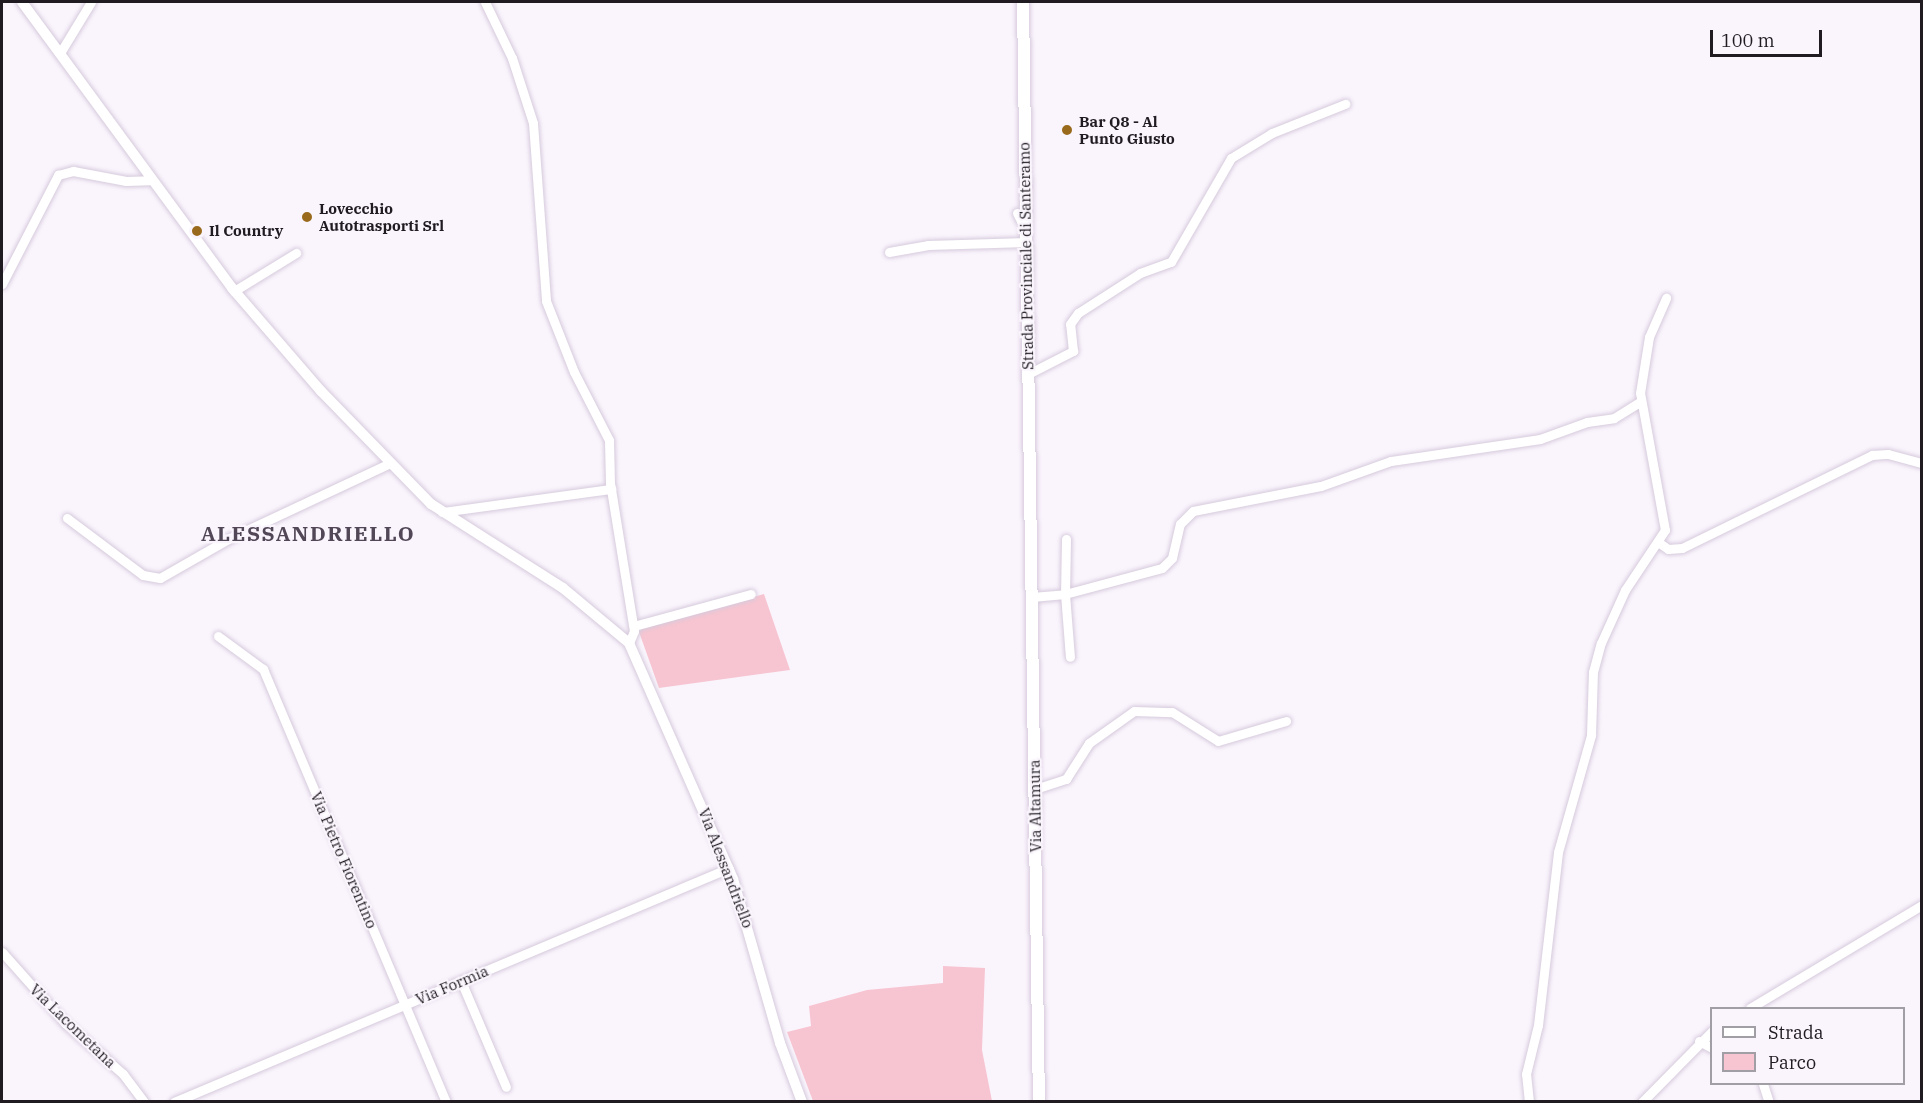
<!DOCTYPE html>
<style>
body{margin:0}
#map{position:relative;width:1923px;height:1103px;overflow:hidden;background:#faf5fd;font-family:"IBM Plex Serif",serif}
div>[style]{position:absolute}
.green>*{inset:0;background:#f7c5d1}
.roads{filter:drop-shadow(0 0 2px #d6cadc) drop-shadow(0 0 2px #d6cadc)}
.minor>*{height:9px;margin:-4.5px;padding:0 4.5px;transform-origin:4.5px;border-radius:4.5px;background:#fff}
.tertiary>*{height:10px;margin:-5px;padding:0 5px;transform-origin:5px;border-radius:5px;background:#fff}
.secondary>*{height:12px;margin:-6px;padding:0 6px;transform-origin:6px;border-radius:6px;background:#fff}
.dots>*{width:16px;height:16px;translate:-50% -50%;box-sizing:border-box;border:3px solid #faf5fd;border-radius:50%}
span{translate:-50% -50%;white-space:nowrap;text-align:center;line-height:1.15;-webkit-text-stroke:4.5px #faf5fd;paint-order:stroke}
.poi-label{font-size:15px;color:#1f1b21;font-weight:700}
.left{translate:0 -50%;text-align:left}
.street-label{font-size:15px;color:#1f1b21}
.district-label{font-size:21px;color:#514756;font-weight:700;letter-spacing:1.5px}
.frame{position:absolute;inset:0;border:3px solid #1f1b21;pointer-events:none}
.legend{position:absolute;left:1710px;top:1007px;width:195px;height:78px;box-sizing:border-box;background:#faf5fd;border:2px solid #a29ea5;margin:0;padding:8px 10px;list-style:none;font-size:18px;color:#1f1b21}
.legend li{display:flex;align-items:center;gap:12px;height:30px}
.legend b{width:30px;border:2px solid #a29ea5}
.scale{position:absolute;left:1710px;top:30px;width:112px;height:27px;box-sizing:border-box;border:3px solid #1f1b21;border-top:0;padding-left:8px;font-size:18px;line-height:21px;white-space:nowrap;color:#1f1b21;-webkit-text-stroke:4px #faf5fd;paint-order:stroke}
</style>
<div id="map">
<div class="green">
<i style="clip-path:polygon(764px 594px,790px 670px,659px 688px,639px 632px,643px 628px)"></i>
<i style="clip-path:polygon(943px 966px,985px 968px,982px 1050px,992px 1101px,813px 1101px,787px 1032px,811px 1026px,809px 1006px,867px 990px,943px 983px)"></i>
</div>
<div class="roads">
<div class="minor">
<i style="left:485px;top:2px;width:62px;rotate:64.3deg"></i>
<i style="left:512px;top:58px;width:68px;rotate:72.1deg"></i>
<i style="left:533px;top:123px;width:178px;rotate:85.8deg"></i>
<i style="left:546px;top:301px;width:76px;rotate:68.5deg"></i>
<i style="left:574px;top:372px;width:76px;rotate:62.8deg"></i>
<i style="left:609px;top:440px;width:43px;rotate:88.7deg"></i>
<i style="left:610px;top:483px;width:150px;rotate:80.8deg"></i>
<i style="left:634px;top:631px;width:13px;rotate:113deg"></i>
<i style="left:60px;top:53px;width:60px;rotate:-58.7deg"></i>
<i style="left:1017px;top:213px;width:9px;rotate:63deg"></i>
<i style="left:1021px;top:221px;width:5px"></i>
<i style="left:889px;top:252px;width:40px;rotate:-10deg"></i>
<i style="left:928px;top:245px;width:99px;rotate:-1.7deg"></i>
<i style="left:2px;top:284px;width:123px;rotate:-62.8deg"></i>
<i style="left:58px;top:175px;width:16px;rotate:-15deg"></i>
<i style="left:73px;top:171px;width:54px;rotate:10.7deg"></i>
<i style="left:126px;top:181px;width:24px;rotate:-2deg"></i>
<i style="left:234px;top:291px;width:73px;rotate:-31.5deg"></i>
<i style="left:1028px;top:374px;width:51px;rotate:-27.1deg"></i>
<i style="left:1073px;top:351px;width:27px;rotate:-96deg"></i>
<i style="left:1070px;top:324px;width:14px;rotate:-54deg"></i>
<i style="left:1078px;top:313px;width:74px;rotate:-32.8deg"></i>
<i style="left:1140px;top:273px;width:33px;rotate:-20deg"></i>
<i style="left:1171px;top:262px;width:120px;rotate:-60deg"></i>
<i style="left:1231px;top:158px;width:48px;rotate:-31.4deg"></i>
<i style="left:1272px;top:133px;width:79px;rotate:-21.7deg"></i>
<i style="left:442px;top:512px;width:171px;rotate:-7.8deg"></i>
<i style="left:67px;top:518px;width:95px;rotate:36.9deg"></i>
<i style="left:143px;top:575px;width:17px;rotate:10deg"></i>
<i style="left:160px;top:578px;width:78px;rotate:-29.8deg"></i>
<i style="left:228px;top:539px;width:179px;rotate:-25.1deg"></i>
<i style="left:1066px;top:539px;width:55px;rotate:91deg"></i>
<i style="left:1065px;top:594px;width:63px;rotate:85.5deg"></i>
<i style="left:1658px;top:542px;width:12px;rotate:35deg"></i>
<i style="left:1668px;top:549px;width:14px;rotate:-4deg"></i>
<i style="left:1682px;top:548px;width:212px;rotate:-26.1deg"></i>
<i style="left:1872px;top:455px;width:16px;rotate:-4deg"></i>
<i style="left:1888px;top:454px;width:35px;rotate:15deg"></i>
<i style="left:1032px;top:597px;width:33px;rotate:-5deg"></i>
<i style="left:1065px;top:594px;width:100px;rotate:-15deg"></i>
<i style="left:1162px;top:568px;width:14px;rotate:-45deg"></i>
<i style="left:1172px;top:558px;width:35px;rotate:-77deg"></i>
<i style="left:1180px;top:524px;width:18px;rotate:-45deg"></i>
<i style="left:1193px;top:511px;width:130px;rotate:-11.1deg"></i>
<i style="left:1321px;top:486px;width:74px;rotate:-19.7deg"></i>
<i style="left:1391px;top:461px;width:151px;rotate:-8.4deg"></i>
<i style="left:1540px;top:439px;width:50px;rotate:-19.9deg"></i>
<i style="left:1587px;top:422px;width:27px;rotate:-8deg"></i>
<i style="left:1614px;top:418px;width:31px;rotate:-32deg"></i>
<i style="left:634px;top:626px;width:121px;rotate:-15.3deg"></i>
<i style="left:218px;top:636px;width:56px;rotate:36.3deg"></i>
<i style="left:263px;top:669px;width:470px;rotate:67.1deg"></i>
<i style="left:1035px;top:789px;width:33px;rotate:-18deg"></i>
<i style="left:1066px;top:779px;width:43px;rotate:-57.4deg"></i>
<i style="left:1089px;top:743px;width:55px;rotate:-35.4deg"></i>
<i style="left:1134px;top:711px;width:38px;rotate:2deg"></i>
<i style="left:1172px;top:712px;width:54px;rotate:32.2deg"></i>
<i style="left:1218px;top:741px;width:71px;rotate:-16.4deg"></i>
<i style="left:2px;top:952px;width:95px;rotate:48.4deg"></i>
<i style="left:65px;top:1023px;width:77px;rotate:41.3deg"></i>
<i style="left:123px;top:1074px;width:35px;rotate:53deg"></i>
<i style="left:461px;top:981px;width:115px;rotate:67deg"></i>
<i style="left:1750px;top:1008px;width:200px;rotate:-30.9deg"></i>
<i style="left:1699px;top:1041px;width:15px;rotate:28deg"></i>
<i style="left:1763px;top:1084px;width:19px;rotate:72deg"></i>
<i style="left:174px;top:1102px;width:602px;rotate:-22.86deg"></i>
<i style="left:1529px;top:1102px;width:28px;rotate:-96deg"></i>
<i style="left:1526px;top:1074px;width:50px;rotate:-76.2deg"></i>
<i style="left:1538px;top:1025px;width:174px;rotate:-83.4deg"></i>
<i style="left:1558px;top:852px;width:122px;rotate:-74.2deg"></i>
<i style="left:1591px;top:735px;width:63px;rotate:-88.2deg"></i>
<i style="left:1593px;top:672px;width:30px;rotate:-75deg"></i>
<i style="left:1601px;top:643px;width:58px;rotate:-65.6deg"></i>
<i style="left:1625px;top:590px;width:72px;rotate:-56.3deg"></i>
<i style="left:1665px;top:530px;width:139px;rotate:-100.3deg"></i>
<i style="left:1640px;top:393px;width:57px;rotate:-80.9deg"></i>
<i style="left:1649px;top:337px;width:43px;rotate:-66.4deg"></i>
<i style="left:1642px;top:1102px;width:100px;rotate:-45.4deg"></i>
</div>
<div class="tertiary">
<i style="left:22px;top:2px;width:355px;rotate:53.7deg"></i>
<i style="left:232px;top:288px;width:136px;rotate:49.2deg"></i>
<i style="left:321px;top:391px;width:158px;rotate:45.8deg"></i>
<i style="left:431px;top:504px;width:156px;rotate:32.5deg"></i>
<i style="left:563px;top:588px;width:86px;rotate:39.8deg"></i>
<i style="left:629px;top:643px;width:258px;rotate:66.2deg"></i>
<i style="left:733px;top:879px;width:171px;rotate:74deg"></i>
<i style="left:780px;top:1043px;width:63px;rotate:69.6deg"></i>
</div>
<div class="secondary">
<i style="left:1023px;top:2px;width:1100px;rotate:89.17deg"></i>
</div>
</div>
<div class="dots">
<i style="left:1067px;top:130px;background:#9a6a1c"></i>
<i style="left:307px;top:217px;background:#9a6a1c"></i>
<i style="left:197px;top:231px;background:#9a6a1c"></i>
</div>
<div class="poi-label">
<span class="left" style="left:1079px;top:130px">Bar Q8 - Al<br>Punto Giusto</span>
<span class="left" style="left:319px;top:217px">Lovecchio<br>Autotrasporti Srl</span>
<span class="left" style="left:209px;top:231px">Il Country</span>
</div>
<div class="street-label">
<span style="left:1026px;top:256px;rotate:-91deg">Strada Provinciale di Santeramo</span>
<span style="left:1035px;top:806px;rotate:-91deg">Via Altamura</span>
<span style="left:344px;top:860px;rotate:67deg">Via Pietro Fiorentino</span>
<span style="left:726px;top:868px;rotate:69deg">Via Alessandriello</span>
<span style="left:452px;top:985px;rotate:-23deg">Via Formia</span>
<span style="left:73px;top:1026px;rotate:44deg">Via Lacometana</span>
</div>
<div class="district-label">
<span style="left:308px;top:533px">ALESSANDRIELLO</span>
</div>
<div class="frame"></div>
<ul class="legend">
<li><b style="height:8px;background:#fff"></b>Strada</li>
<li><b style="height:16px;background:#f7c5d1"></b>Parco</li>
</ul>
<div class="scale">100 m</div>
</div>
